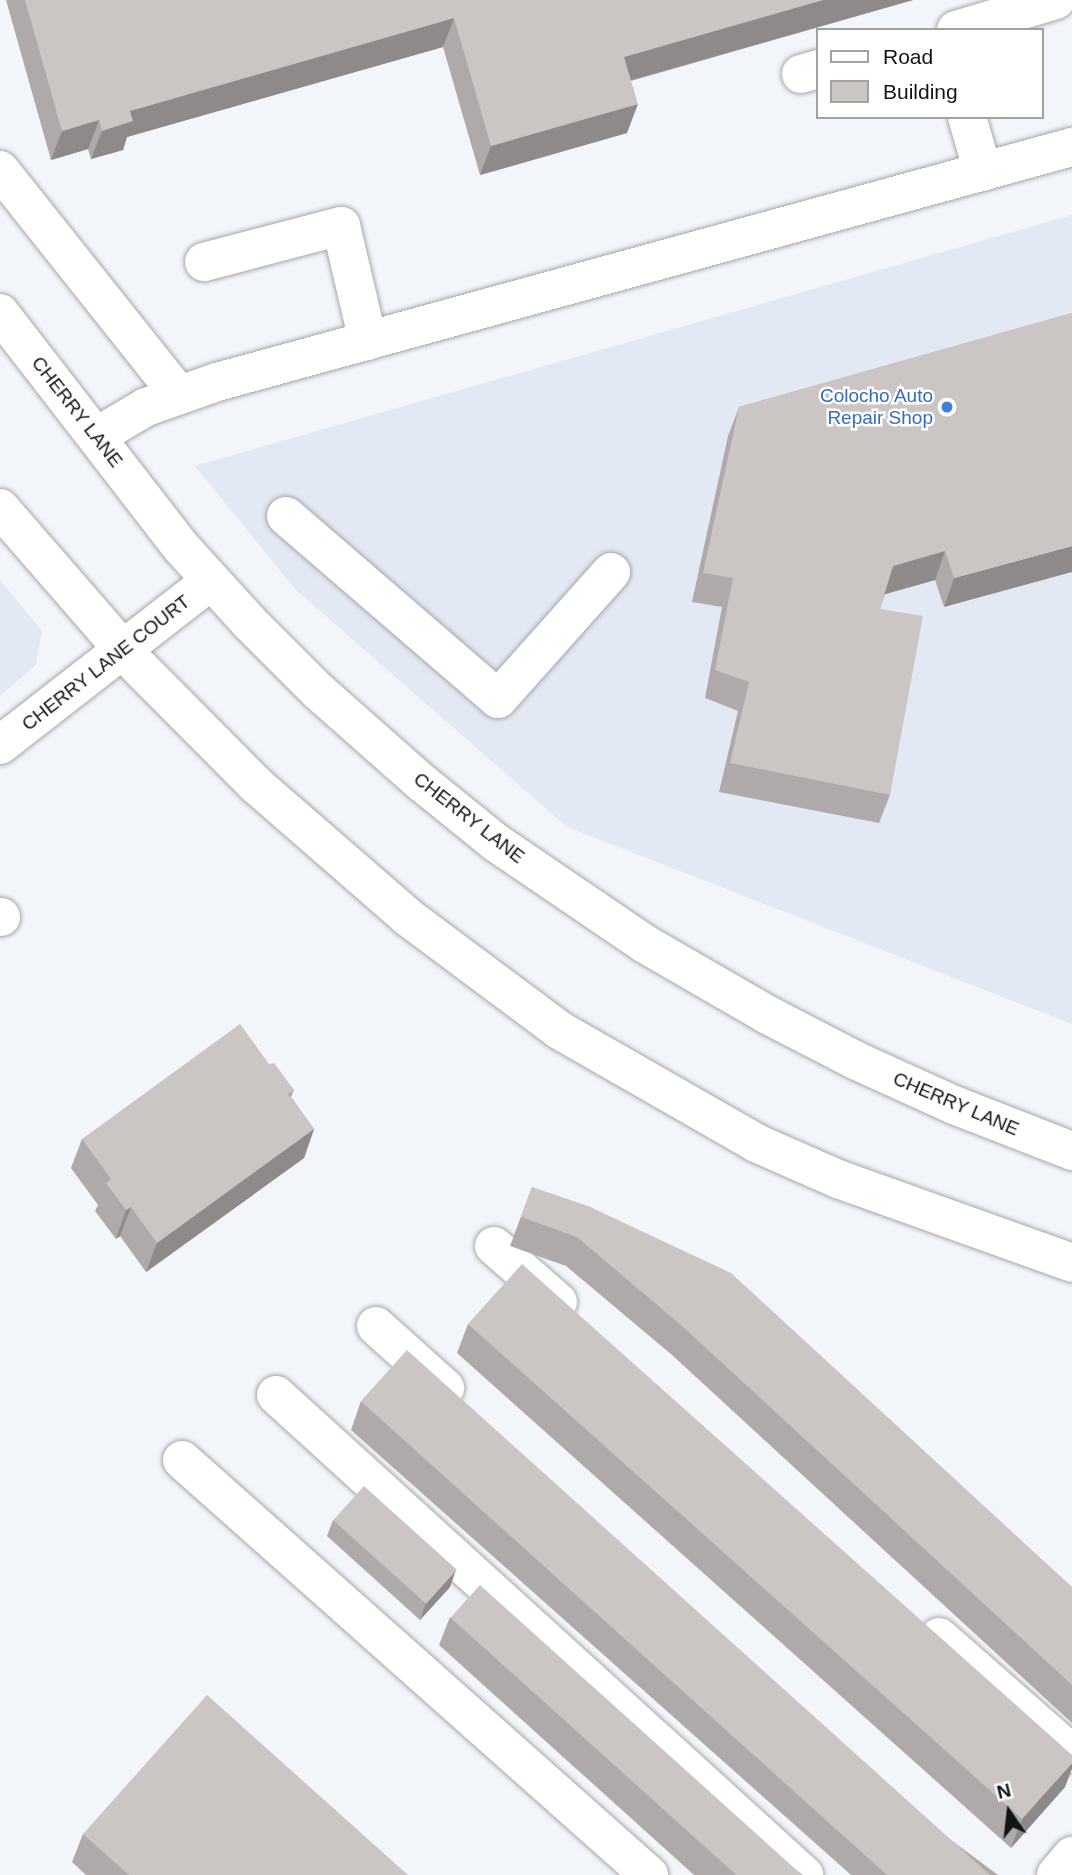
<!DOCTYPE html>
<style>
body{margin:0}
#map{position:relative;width:1072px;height:1875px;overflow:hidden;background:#f2f5f9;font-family:Arial,sans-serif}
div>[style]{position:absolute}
.built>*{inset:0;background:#e2e9f4}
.roads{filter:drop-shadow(0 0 2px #a5a7ab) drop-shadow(0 0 2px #a5a7ab)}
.minor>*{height:38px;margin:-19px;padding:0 19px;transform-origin:19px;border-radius:19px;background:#fff}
.major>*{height:38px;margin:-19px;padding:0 19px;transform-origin:19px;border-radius:19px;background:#fff}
.wall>*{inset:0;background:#afa9a9}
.shaded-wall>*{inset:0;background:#8e8a89}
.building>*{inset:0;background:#cbc5c4;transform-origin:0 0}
.dots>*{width:19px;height:19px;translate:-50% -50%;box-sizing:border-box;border:4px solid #fff;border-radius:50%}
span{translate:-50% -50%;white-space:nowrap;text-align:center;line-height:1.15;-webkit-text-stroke:5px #fff;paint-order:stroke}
.shop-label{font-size:19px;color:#366cbe}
.right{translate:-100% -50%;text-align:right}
.street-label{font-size:19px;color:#131416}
.legend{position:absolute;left:816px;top:28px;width:228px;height:91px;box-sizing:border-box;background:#fff;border:2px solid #a1a1a2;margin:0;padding:9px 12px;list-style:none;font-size:21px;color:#131416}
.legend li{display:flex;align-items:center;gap:14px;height:35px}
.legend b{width:35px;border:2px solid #a1a1a2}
.north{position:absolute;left:974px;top:1777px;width:70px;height:70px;-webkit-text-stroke:5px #fff;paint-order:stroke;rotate:346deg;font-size:19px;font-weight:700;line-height:28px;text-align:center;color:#131416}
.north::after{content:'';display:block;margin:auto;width:24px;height:32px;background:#131416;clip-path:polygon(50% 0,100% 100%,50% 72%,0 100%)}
</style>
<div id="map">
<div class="built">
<i style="clip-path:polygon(1072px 215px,1072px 1024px,567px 827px,295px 589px,195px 466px)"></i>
<i style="clip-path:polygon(0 580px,42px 631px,36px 665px,0 696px)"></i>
</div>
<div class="roads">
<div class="minor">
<i style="left:956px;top:30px;width:104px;rotate:-16.7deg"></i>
<i style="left:801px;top:74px;width:18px;rotate:-16deg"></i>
<i style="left:967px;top:117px;width:57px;rotate:73.8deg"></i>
<i style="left:0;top:170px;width:288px;rotate:51.5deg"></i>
<i style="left:204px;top:262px;width:142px;rotate:-14.7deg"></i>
<i style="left:341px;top:226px;width:118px;rotate:76.8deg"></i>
<i style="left:97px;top:436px;width:57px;rotate:-30.6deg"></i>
<i style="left:146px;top:407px;width:75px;rotate:-19.4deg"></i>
<i style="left:217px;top:382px;width:887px;rotate:-15.37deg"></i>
<i style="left:286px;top:516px;width:280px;rotate:40.8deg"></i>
<i style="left:498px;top:699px;width:170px;rotate:-48.3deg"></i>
<i style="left:0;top:745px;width:267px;rotate:-37.9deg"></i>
<i style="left:0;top:917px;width:1px"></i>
<i style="left:494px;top:1246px;width:85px;rotate:41.2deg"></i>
<i style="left:376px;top:1326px;width:93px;rotate:41.9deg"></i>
<i style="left:276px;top:1395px;width:714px;rotate:42.27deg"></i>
<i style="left:182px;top:1460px;width:625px;rotate:41.63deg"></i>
<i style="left:939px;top:1637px;width:177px;rotate:41.3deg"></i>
<i style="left:1056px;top:1875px;width:25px;rotate:-50deg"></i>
</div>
<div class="major">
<i style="left:0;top:313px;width:296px;rotate:52.3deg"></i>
<i style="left:181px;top:547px;width:103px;rotate:47.8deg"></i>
<i style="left:250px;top:623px;width:96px;rotate:45deg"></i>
<i style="left:318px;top:691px;width:137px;rotate:41.5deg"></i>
<i style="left:421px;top:782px;width:95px;rotate:39deg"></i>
<i style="left:495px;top:842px;width:181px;rotate:34.2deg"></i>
<i style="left:645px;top:944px;width:140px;rotate:30deg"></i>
<i style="left:766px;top:1014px;width:102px;rotate:27.3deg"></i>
<i style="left:857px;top:1061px;width:107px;rotate:24.4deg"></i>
<i style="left:954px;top:1105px;width:127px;rotate:21.3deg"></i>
<i style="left:0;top:508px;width:201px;rotate:49deg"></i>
<i style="left:132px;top:660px;width:175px;rotate:45.2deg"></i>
<i style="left:255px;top:784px;width:204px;rotate:41deg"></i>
<i style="left:409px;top:918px;width:187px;rotate:36.7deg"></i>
<i style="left:559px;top:1030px;width:227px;rotate:29.8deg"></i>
<i style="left:756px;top:1143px;width:90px;rotate:23.7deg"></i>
<i style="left:838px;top:1179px;width:249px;rotate:19.7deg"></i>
</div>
</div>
<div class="wall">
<i style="clip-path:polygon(6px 0,913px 0,631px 81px,627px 133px,480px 175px,443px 47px,127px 137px,123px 150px,91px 159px,88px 149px,51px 160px)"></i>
<i style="clip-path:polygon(1072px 313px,944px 607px,935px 580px,885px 594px,880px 609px,890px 795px,879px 823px,719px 792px,738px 711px,705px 698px,722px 607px,692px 602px,728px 436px,739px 407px)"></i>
<i style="clip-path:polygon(269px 1064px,294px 1090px,291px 1097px,314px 1129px,304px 1158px,146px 1272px,120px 1236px,116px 1239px,95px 1211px,98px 1205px,71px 1168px,82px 1139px)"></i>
<i style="clip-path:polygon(532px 1187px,1072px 1587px,1072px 1723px,672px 1355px,566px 1266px,510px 1246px)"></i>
<i style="clip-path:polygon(468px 1324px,1065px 1787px,1011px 1848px,457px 1353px)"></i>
<i style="clip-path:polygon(361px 1401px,998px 1875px,851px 1875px,351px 1430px)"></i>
<i style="clip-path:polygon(333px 1520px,450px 1587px,420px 1620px,327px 1536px)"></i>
<i style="clip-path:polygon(450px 1617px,803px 1875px,694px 1875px,439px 1645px)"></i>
<i style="clip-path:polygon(83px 1834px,408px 1875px,86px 1875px,72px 1862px)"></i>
</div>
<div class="shaded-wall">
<i style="clip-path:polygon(823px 0,913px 0,614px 85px,624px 57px)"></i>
<i style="clip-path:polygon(454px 18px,443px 47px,127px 137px,123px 150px,91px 159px,102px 131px,130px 111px)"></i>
<i style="clip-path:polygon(638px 104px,627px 133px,480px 175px,491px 146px)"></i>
<i style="clip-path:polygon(99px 120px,88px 149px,51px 160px,62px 131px)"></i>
<i style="clip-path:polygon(1072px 546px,1072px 572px,944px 607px,954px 578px)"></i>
<i style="clip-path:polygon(945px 551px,935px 580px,882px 595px,893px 566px)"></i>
<i style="clip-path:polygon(314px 1129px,304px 1158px,146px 1272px,157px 1243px)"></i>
<i style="clip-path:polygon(131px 1207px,120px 1236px,116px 1239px,126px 1210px)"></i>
<i style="clip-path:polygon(456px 1570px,450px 1587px,420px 1620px,426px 1603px)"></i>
<i style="clip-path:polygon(1072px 1763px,1072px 1769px,1065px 1787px,1011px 1848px,1022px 1819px)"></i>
</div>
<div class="building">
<i style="clip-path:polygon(25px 0,823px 0,624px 57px,638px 104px,491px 146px,454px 18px,130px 111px,133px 121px,102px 131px,99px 120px,62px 131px)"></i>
<i style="clip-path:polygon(1072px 313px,1072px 546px,954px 578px,945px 551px,893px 566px,880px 609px,923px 616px,890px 795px,730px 763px,749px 682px,715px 670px,733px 578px,703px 573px,739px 407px)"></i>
<i style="clip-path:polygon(240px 1024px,269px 1064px,274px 1063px,294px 1090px,288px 1094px,314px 1129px,157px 1243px,131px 1207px,126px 1210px,106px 1183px,111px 1179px,82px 1139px)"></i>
<i style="clip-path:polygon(532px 1187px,588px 1206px,731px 1273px,1072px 1587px,1072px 1685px,682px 1326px,577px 1237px,521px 1217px)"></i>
<i style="clip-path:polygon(522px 1264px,1072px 1755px,1072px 1763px,1022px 1819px,468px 1324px)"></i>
<i style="left:407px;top:1350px;width:791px;height:69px;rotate:42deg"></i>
<i style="left:364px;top:1486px;width:125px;height:46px;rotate:42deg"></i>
<i style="left:480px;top:1585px;width:434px;height:44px;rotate:42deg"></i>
<i style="clip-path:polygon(207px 1695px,408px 1875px,129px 1875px,83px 1834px)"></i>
</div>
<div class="dots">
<i style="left:947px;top:407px;background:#3f7fe0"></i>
</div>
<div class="shop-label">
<span class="right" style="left:933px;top:407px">Colocho Auto<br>Repair Shop</span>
</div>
<div class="street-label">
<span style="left:77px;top:412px;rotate:52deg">CHERRY LANE</span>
<span style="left:106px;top:663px;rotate:-38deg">CHERRY LANE COURT</span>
<span style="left:469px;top:818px;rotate:38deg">CHERRY LANE</span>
<span style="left:956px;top:1104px;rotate:23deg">CHERRY LANE</span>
</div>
<ul class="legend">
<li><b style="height:9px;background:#fff"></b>Road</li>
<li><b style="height:19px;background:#cbc5c4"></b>Building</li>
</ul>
<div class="north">N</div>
</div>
